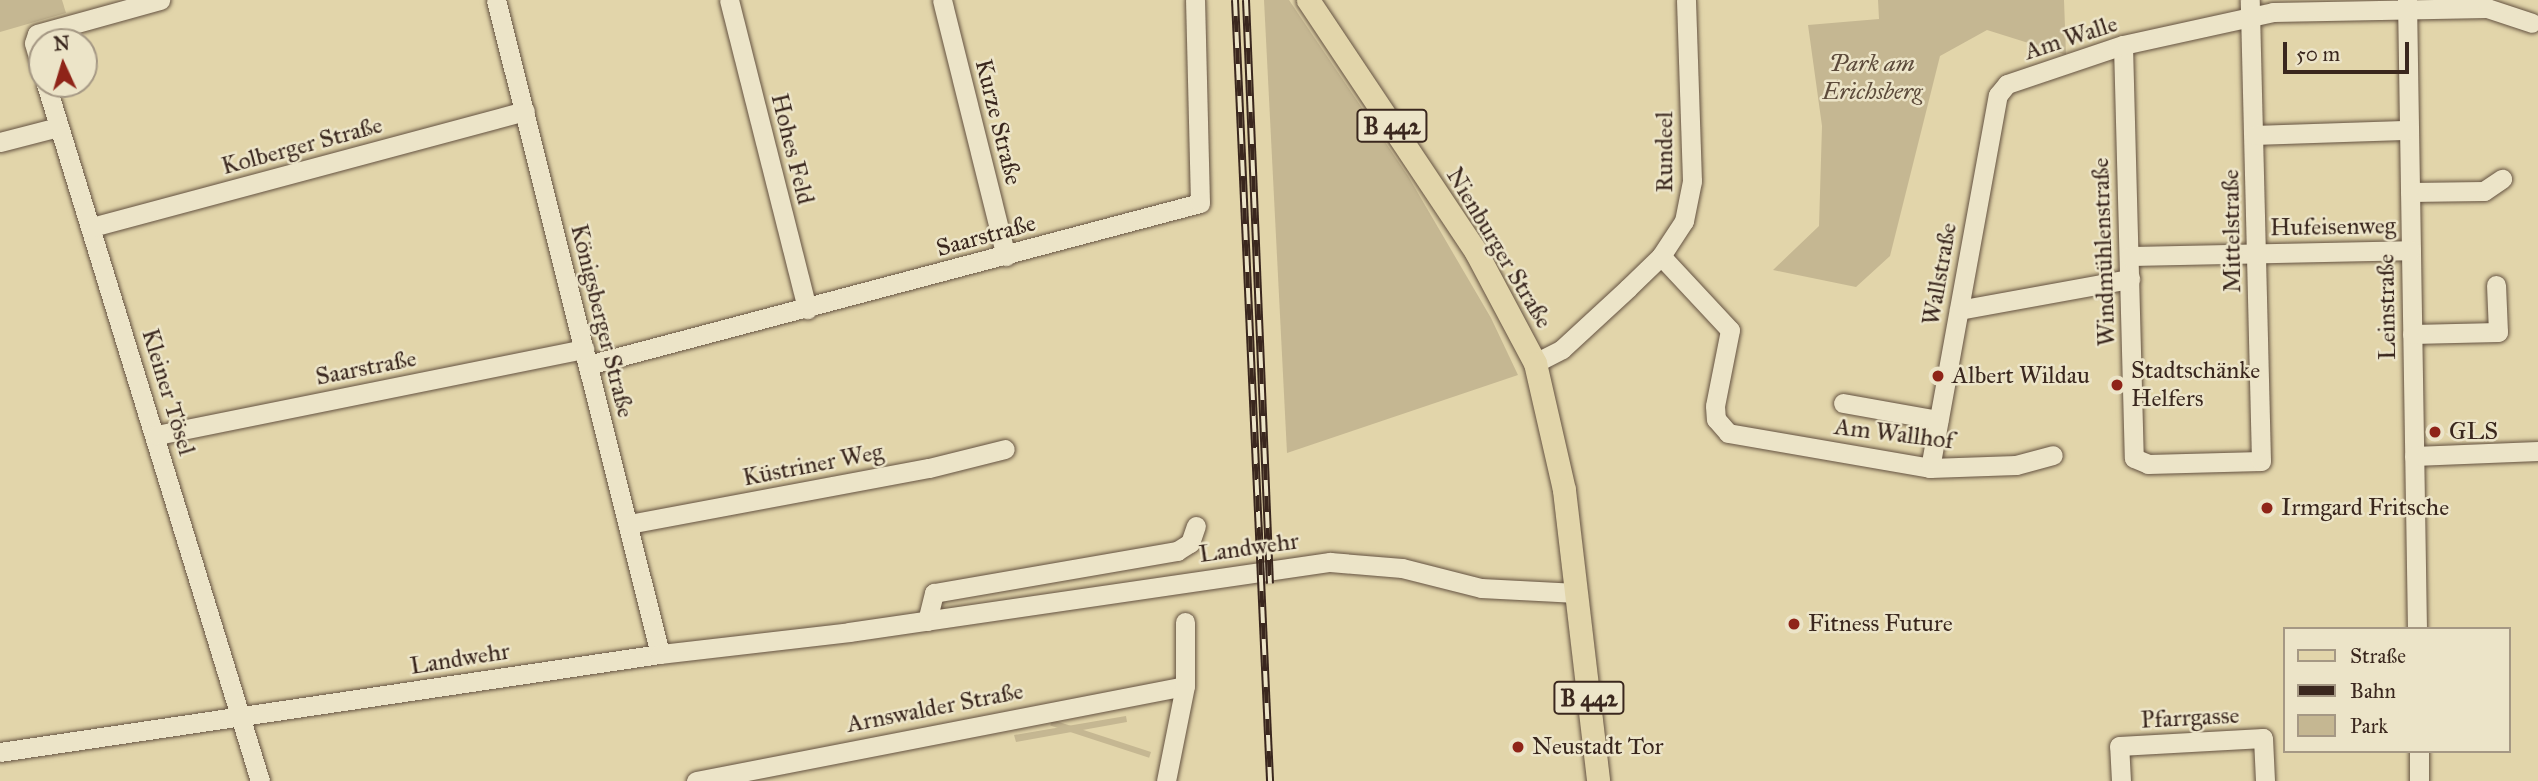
<!DOCTYPE html>
<meta charset="utf-8">
<style>
body{margin:0}
#map{position:relative;width:2538px;height:781px;overflow:hidden;background:#e2d5aa;font-family:"IM FELL Great Primer",serif}
div>[style]{position:absolute}
.green>*{inset:0;background:#c5b792;transform-origin:0 0}
.roads{filter:drop-shadow(0 0 2px #645241) drop-shadow(0 0 2px #645241)}
.minor>*{height:19px;margin:-9.5px;padding:0 9.5px;transform-origin:9.5px;border-radius:9.5px;background:#ece4c8}
.major>*{height:23px;margin:-11.5px;padding:0 11.5px;transform-origin:11.5px;border-radius:11.5px;background:#e2d5aa}
.rail>*{height:8px;margin-top:-4px;transform-origin:0;background:repeating-linear-gradient(90deg,#ece4c8 0 16px,#3a271e 0 32px);box-sizing:border-box;border-block:2px solid #3a271e}
.dots>*{width:19px;height:19px;translate:-50% -50%;box-sizing:border-box;border:4px solid #ece4c8;border-radius:50%}
span{translate:-50% -50%;white-space:nowrap;text-align:center;line-height:1.15;-webkit-text-stroke:5px #ece4c8;paint-order:stroke}
.shield-label span{padding:2px 5px;background:#ece4c8;border:2px solid;border-radius:5px;-webkit-text-stroke-width:0}
.shield-label{font-size:23px;color:#3a271e;font-weight:700}
.street-label{font-size:24px;color:#3a271e}
.park-label{font-size:24px;color:#5d4b3b;font-style:italic}
.poi-label{font-size:24px;color:#3a271e}
.left{translate:0 -50%;text-align:left}
.legend{position:absolute;left:2283px;top:627px;width:228px;height:126px;box-sizing:border-box;background:#ece4c8;border:2px solid #a59884;margin:0;padding:9px 12px;list-style:none;font-size:21px;color:#3a271e}
.legend li{display:flex;align-items:center;gap:14px;height:35px}
.legend b{width:35px;border:2px solid #a59884}
.north{position:absolute;left:28px;top:28px;width:70px;height:70px;box-sizing:border-box;background:#ece4c8;border:2px solid #a59884;border-radius:50%;rotate:356deg;font-size:19px;font-weight:700;line-height:28px;text-align:center;color:#3a271e}
.north::after{content:'';display:block;margin:auto;width:24px;height:32px;background:#8f2418;clip-path:polygon(50% 0,100% 100%,50% 72%,0 100%)}
.scale{position:absolute;left:2283px;top:42px;width:126px;height:32px;box-sizing:border-box;border:4px solid #3a271e;border-top:0;padding-left:9px;font-size:21px;line-height:24px;white-space:nowrap;color:#3a271e;-webkit-text-stroke:5px #ece4c8;paint-order:stroke}
</style>
<div id="map">
<div class="green">
<i style="clip-path:polygon(0 0,62px 0,66px 13px,0 32px)"></i>
<i style="clip-path:polygon(1264px 0,1289px 0,1408px 176px,1491px 318px,1518px 375px,1287px 453px)"></i>
<i style="clip-path:polygon(1878px 0,2064px 0,2066px 55px,1987px 30px,1940px 56px,1890px 256px,1856px 287px,1773px 270px,1819px 226px,1822px 126px,1808px 25px,1879px 19px)"></i>
<i style="clip-path:polygon(1126px 716px,1127px 722px,1016px 742px,1014px 735px)"></i>
<i style="left:1151px;top:752px;width:6px;height:104px;rotate:108deg"></i>
</div>
<div class="roads">
<div class="minor">
<i style="left:496px;top:0;width:674px;rotate:75.92deg"></i>
<i style="left:729px;top:0;width:319px;rotate:75.8deg"></i>
<i style="left:942px;top:0;width:264px;rotate:76deg"></i>
<i style="left:2407px;top:0;width:629px;rotate:89.09deg"></i>
<i style="left:2123px;top:45px;width:413px;rotate:88.5deg"></i>
<i style="left:2134px;top:458px;width:15px;rotate:23deg"></i>
<i style="left:2148px;top:464px;width:113px;rotate:-1.5deg"></i>
<i style="left:2261px;top:461px;width:461px;rotate:-91.4deg"></i>
<i style="left:42px;top:71px;width:29px;rotate:-106deg"></i>
<i style="left:34px;top:43px;width:9px;rotate:-72deg"></i>
<i style="left:37px;top:34px;width:128px;rotate:-15.5deg"></i>
<i style="left:46px;top:84px;width:729px;rotate:72.93deg"></i>
<i style="left:2255px;top:135px;width:154px;rotate:-1.9deg"></i>
<i style="left:0;top:142px;width:60px;rotate:-14.5deg"></i>
<i style="left:2410px;top:192px;width:74px;rotate:-0.8deg"></i>
<i style="left:2484px;top:191px;width:22px;rotate:-34deg"></i>
<i style="left:92px;top:227px;width:448px;rotate:-15deg"></i>
<i style="left:1661px;top:256px;width:101px;rotate:47deg"></i>
<i style="left:1730px;top:330px;width:77px;rotate:101.2deg"></i>
<i style="left:1715px;top:406px;width:13px;rotate:86deg"></i>
<i style="left:1716px;top:419px;width:18px;rotate:49deg"></i>
<i style="left:1728px;top:433px;width:205px;rotate:9.8deg"></i>
<i style="left:1930px;top:468px;width:86px;rotate:-2deg"></i>
<i style="left:2016px;top:465px;width:38px;rotate:-15deg"></i>
<i style="left:2129px;top:256px;width:282px;rotate:-1.2deg"></i>
<i style="left:1959px;top:310px;width:174px;rotate:-10.3deg"></i>
<i style="left:2412px;top:334px;width:86px;rotate:-1.3deg"></i>
<i style="left:2498px;top:332px;width:47px;rotate:-92.4deg"></i>
<i style="left:1535px;top:363px;width:30px;rotate:-27deg"></i>
<i style="left:1562px;top:349px;width:90px;rotate:-42.7deg"></i>
<i style="left:1628px;top:288px;width:46px;rotate:-44.1deg"></i>
<i style="left:1661px;top:256px;width:42px;rotate:-56.7deg"></i>
<i style="left:1684px;top:221px;width:41px;rotate:-78.7deg"></i>
<i style="left:1692px;top:181px;width:181px;rotate:-91.9deg"></i>
<i style="left:588px;top:365px;width:633px;rotate:-14.83deg"></i>
<i style="left:1200px;top:203px;width:203px;rotate:-91.4deg"></i>
<i style="left:1843px;top:403px;width:97px;rotate:10.1deg"></i>
<i style="left:157px;top:435px;width:436px;rotate:-11.4deg"></i>
<i style="left:2414px;top:456px;width:124px;rotate:-2.3deg"></i>
<i style="left:1930px;top:468px;width:379px;rotate:-79.7deg"></i>
<i style="left:1998px;top:95px;width:14px;rotate:-51deg"></i>
<i style="left:2007px;top:84px;width:122px;rotate:-18.6deg"></i>
<i style="left:2123px;top:45px;width:154px;rotate:-12.4deg"></i>
<i style="left:2273px;top:12px;width:214px;rotate:-1.1deg"></i>
<i style="left:2487px;top:8px;width:47px;rotate:18.4deg"></i>
<i style="left:629px;top:524px;width:305px;rotate:-10.6deg"></i>
<i style="left:929px;top:468px;width:78px;rotate:-14deg"></i>
<i style="left:927px;top:621px;width:29px;rotate:-76deg"></i>
<i style="left:934px;top:593px;width:247px;rotate:-9.8deg"></i>
<i style="left:1177px;top:551px;width:15px;rotate:-32deg"></i>
<i style="left:1190px;top:543px;width:18px;rotate:-71deg"></i>
<i style="left:2419px;top:751px;width:30px;rotate:90deg"></i>
<i style="left:0;top:752px;width:667px;rotate:-8.45deg"></i>
<i style="left:660px;top:654px;width:190px;rotate:-6.6deg"></i>
<i style="left:849px;top:632px;width:486px;rotate:-8.3deg"></i>
<i style="left:1330px;top:562px;width:72px;rotate:4.8deg"></i>
<i style="left:1402px;top:568px;width:81px;rotate:14.2deg"></i>
<i style="left:1481px;top:588px;width:96px;rotate:3deg"></i>
<i style="left:696px;top:781px;width:498px;rotate:-11deg"></i>
<i style="left:1166px;top:781px;width:97px;rotate:-78.7deg"></i>
<i style="left:1185px;top:686px;width:64px;rotate:-90deg"></i>
<i style="left:2121px;top:781px;width:35px;rotate:-93deg"></i>
<i style="left:2119px;top:746px;width:144px;rotate:-3.2deg"></i>
<i style="left:2263px;top:738px;width:43px;rotate:87.3deg"></i>
</div>
<div class="major">
<i style="left:1308px;top:0;width:303px;rotate:56.3deg"></i>
<i style="left:1476px;top:252px;width:126px;rotate:62deg"></i>
<i style="left:1535px;top:363px;width:130px;rotate:77.1deg"></i>
<i style="left:1564px;top:490px;width:293px;rotate:83.3deg"></i>
</div>
</div>
<div class="rail">
<i style="left:1235px;top:0;width:782px;rotate:87.43deg"></i>
<i style="left:1246px;top:0;width:584px;rotate:87.65deg"></i>
</div>
<div class="dots">
<i style="left:1938px;top:376px;background:#8f2418"></i>
<i style="left:2117px;top:385px;background:#8f2418"></i>
<i style="left:2435px;top:432px;background:#8f2418"></i>
<i style="left:2267px;top:508px;background:#8f2418"></i>
<i style="left:1794px;top:624px;background:#8f2418"></i>
<i style="left:1518px;top:747px;background:#8f2418"></i>
</div>
<div class="shield-label">
<span style="left:1392px;top:126px">B 442</span>
<span style="left:1589px;top:698px">B 442</span>
</div>
<div class="street-label">
<span style="left:2071px;top:38px;rotate:-18deg">Am Walle</span>
<span style="left:998px;top:122px;rotate:76deg">Kurze Straße</span>
<span style="left:302px;top:146px;rotate:-15deg">Kolberger Straße</span>
<span style="left:792px;top:149px;rotate:76deg">Hohes Feld</span>
<span style="left:1665px;top:152px;rotate:-90deg">Rundeel</span>
<span style="left:2333px;top:227px;rotate:-1deg">Hufeisenweg</span>
<span style="left:2232px;top:231px;rotate:-91deg">Mittelstraße</span>
<span style="left:986px;top:236px;rotate:-15deg">Saarstraße</span>
<span style="left:1499px;top:248px;rotate:59deg">Nienburger Straße</span>
<span style="left:2104px;top:252px;rotate:-92deg">Windmühlenstraße</span>
<span style="left:1940px;top:274px;rotate:-80deg">Wallstraße</span>
<span style="left:2387px;top:307px;rotate:-91deg">Leinstraße</span>
<span style="left:602px;top:321px;rotate:76deg">Königsberger Straße</span>
<span style="left:366px;top:368px;rotate:-11deg">Saarstraße</span>
<span style="left:168px;top:392px;rotate:73deg">Kleiner Tösel</span>
<span style="left:1894px;top:434px;rotate:7deg">Am Wallhof</span>
<span style="left:813px;top:465px;rotate:-11deg">Küstriner Weg</span>
<span style="left:1249px;top:548px;rotate:-8deg">Landwehr</span>
<span style="left:460px;top:659px;rotate:-9deg">Landwehr</span>
<span style="left:935px;top:708px;rotate:-11deg">Arnswalder Straße</span>
<span style="left:2190px;top:718px;rotate:-3deg">Pfarrgasse</span>
</div>
<div class="park-label">
<span style="left:1872px;top:78px">Park am<br>Erichsberg</span>
</div>
<div class="poi-label">
<span class="left" style="left:2131px;top:385px">Stadtschänke<br>Helfers</span>
<span class="left" style="left:1952px;top:376px">Albert Wildau</span>
<span class="left" style="left:2449px;top:432px">GLS</span>
<span class="left" style="left:2281px;top:508px">Irmgard Fritsche</span>
<span class="left" style="left:1808px;top:624px">Fitness Future</span>
<span class="left" style="left:1532px;top:747px">Neustadt Tor</span>
</div>
<ul class="legend">
<li><b style="height:9px;background:#e2d5aa"></b>Straße</li>
<li><b style="height:9px;background:#3a271e"></b>Bahn</li>
<li><b style="height:19px;background:#c5b792"></b>Park</li>
</ul>
<div class="north">N</div>
<div class="scale">50 m</div>
</div>
